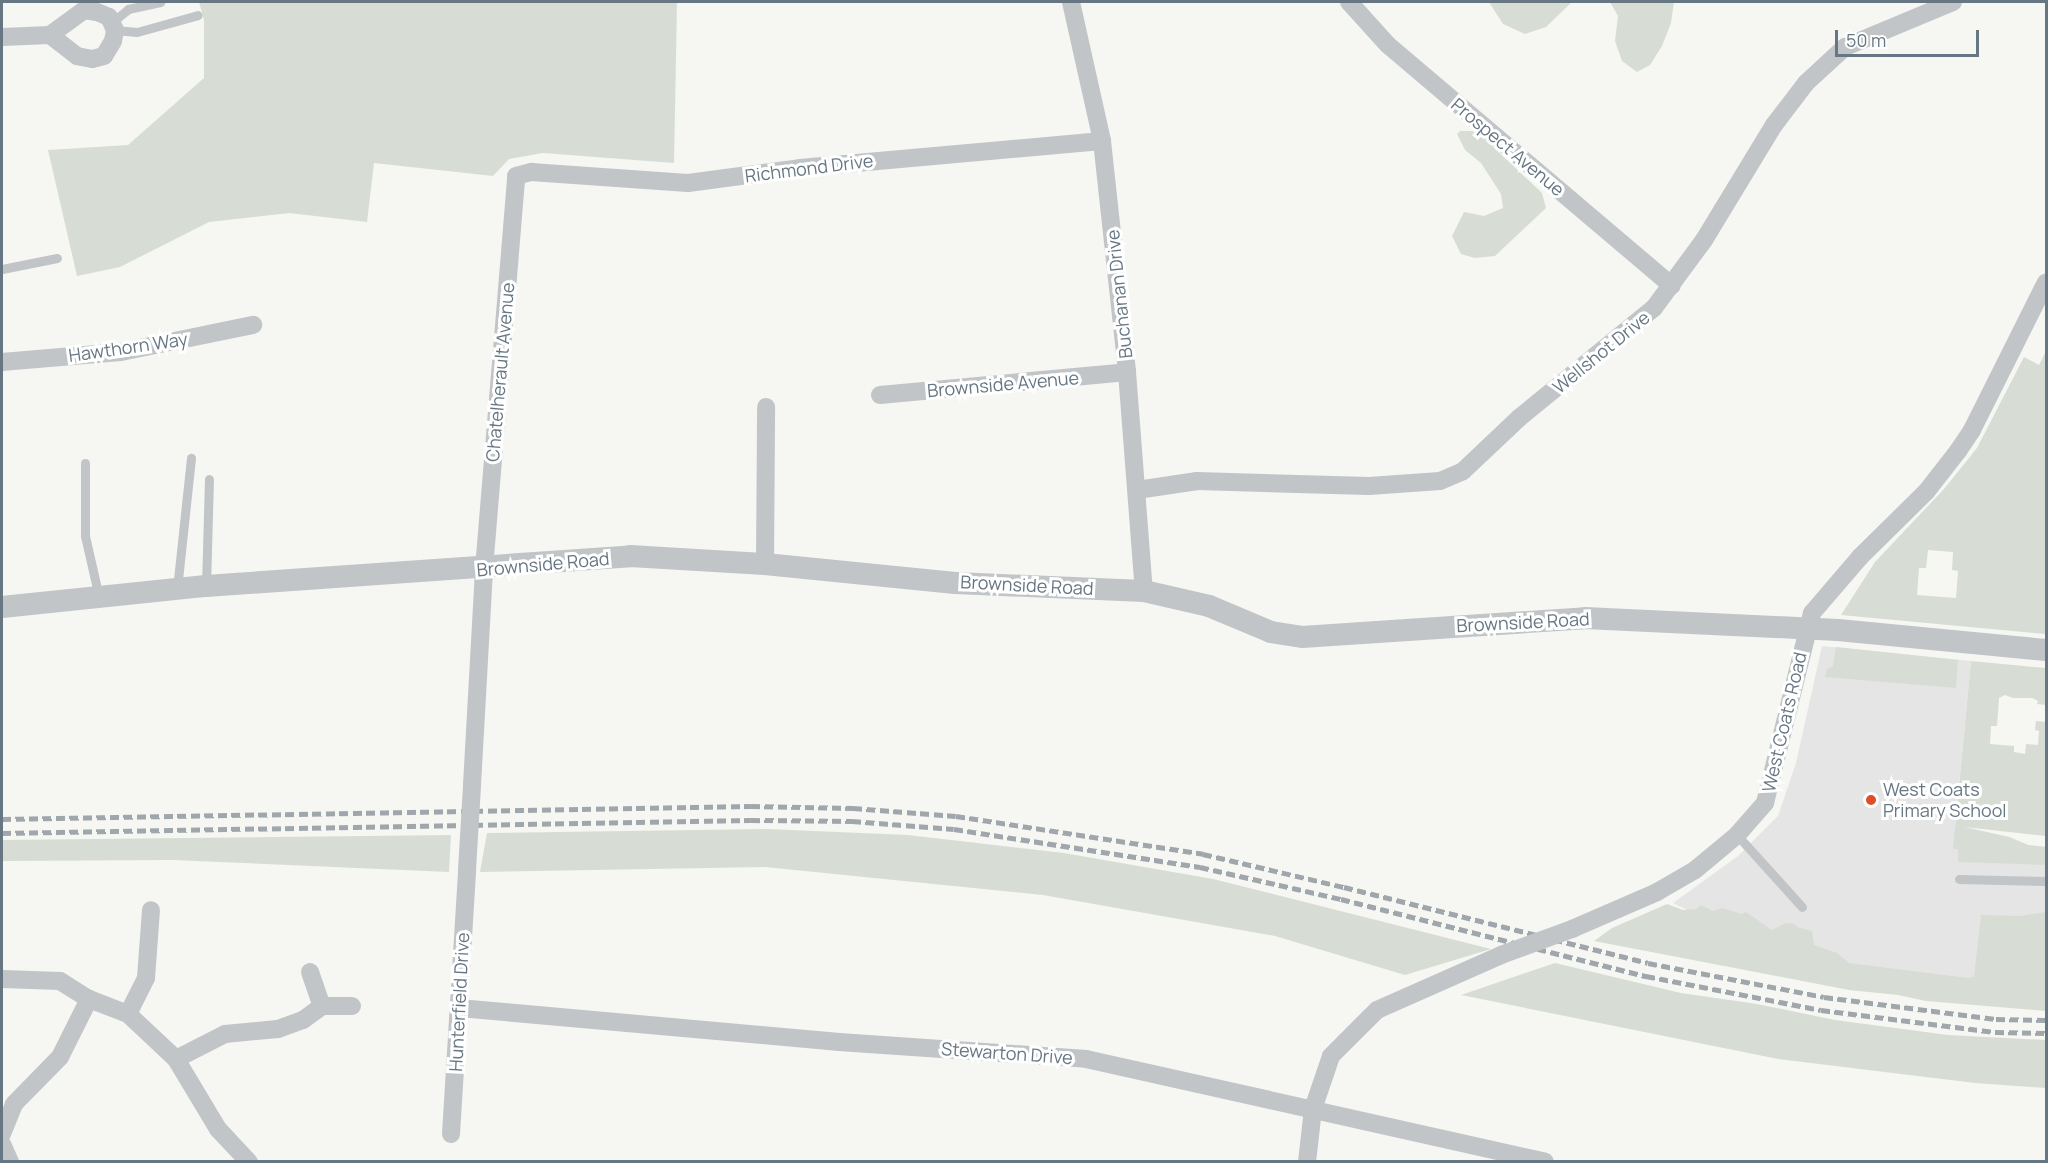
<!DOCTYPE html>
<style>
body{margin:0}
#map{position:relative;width:2048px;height:1163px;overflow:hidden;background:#f6f6f3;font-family:Manrope,sans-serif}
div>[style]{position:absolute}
.built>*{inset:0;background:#e4e5e4}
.green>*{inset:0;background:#d7ddd4}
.service>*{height:9px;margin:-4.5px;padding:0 4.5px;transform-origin:4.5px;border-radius:4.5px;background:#c1c5c8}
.minor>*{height:18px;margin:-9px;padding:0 9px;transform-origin:9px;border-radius:9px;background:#c1c5c8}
.tertiary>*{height:22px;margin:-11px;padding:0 11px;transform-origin:11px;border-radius:11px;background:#c1c5c8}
.rail>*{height:4.5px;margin-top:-2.25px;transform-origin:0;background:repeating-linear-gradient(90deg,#a0a7ac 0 9px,transparent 0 13.5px)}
.minor-bridge>*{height:18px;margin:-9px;padding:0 9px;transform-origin:9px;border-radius:9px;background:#c1c5c8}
.dots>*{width:16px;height:16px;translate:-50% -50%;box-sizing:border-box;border:3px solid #fff;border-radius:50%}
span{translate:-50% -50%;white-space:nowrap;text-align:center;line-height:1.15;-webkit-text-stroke:6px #fff;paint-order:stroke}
.street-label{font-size:18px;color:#667783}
.poi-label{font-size:18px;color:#667783}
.left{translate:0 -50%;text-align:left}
.frame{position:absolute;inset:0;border:3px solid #667783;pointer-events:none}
.scale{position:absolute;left:1835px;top:30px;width:144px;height:27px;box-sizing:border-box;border:3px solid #667783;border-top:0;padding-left:8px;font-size:18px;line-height:21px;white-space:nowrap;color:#667783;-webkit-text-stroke:4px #fff;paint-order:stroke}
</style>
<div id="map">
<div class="built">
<i style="clip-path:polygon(1822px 646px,1971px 661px,1955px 825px,2009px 837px,2028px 845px,2046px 847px,2046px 983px,1957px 980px,1770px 951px,1673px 903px,1738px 856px,1778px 816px,1796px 763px)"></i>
</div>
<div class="green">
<i style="clip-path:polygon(199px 2px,677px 2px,674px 163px,543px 153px,509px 159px,493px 176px,374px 163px,367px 222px,289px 213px,209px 222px,120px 267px,77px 276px,48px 150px,128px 145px,204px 78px,204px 20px)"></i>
<i style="clip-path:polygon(1489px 2px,1572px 2px,1546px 27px,1525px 34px,1503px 24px)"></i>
<i style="clip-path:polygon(1610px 2px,1674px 2px,1671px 23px,1662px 46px,1650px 65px,1637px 72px,1622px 61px,1615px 41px,1618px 16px)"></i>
<i style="clip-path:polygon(1460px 131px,1473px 131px,1488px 142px,1542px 193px,1546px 208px,1495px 256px,1475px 258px,1461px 254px,1452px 236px,1464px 212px,1484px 216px,1503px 208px,1501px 194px,1481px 163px,1465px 150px,1457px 134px)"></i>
<i style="clip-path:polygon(evenodd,2046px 351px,2046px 634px,1841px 615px,1875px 562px,1944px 489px,1977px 448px,2024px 357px,2039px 365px,2046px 351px,1928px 550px,1953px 552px,1952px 570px,1958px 571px,1956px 598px,1917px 595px,1919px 568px,1926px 568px,1928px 550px)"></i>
<i style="clip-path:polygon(1836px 647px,1958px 660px,1956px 688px,1825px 677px,1827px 669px,1833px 666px)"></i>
<i style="clip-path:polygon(1971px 661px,2046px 668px,2046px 705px,2037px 704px,2038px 701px,2032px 698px,2013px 698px,2005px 695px,1999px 698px,1997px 726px,1991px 726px,1990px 744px,2014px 746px,2014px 752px,2025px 754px,2026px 744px,2038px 745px,2039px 731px,2035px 730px,2036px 721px,2046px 722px,2046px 836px,1964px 827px,2009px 837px,2028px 845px,2046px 847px,2046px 865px,1958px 862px,1958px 849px,1953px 849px)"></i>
<i style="clip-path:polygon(767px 829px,908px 835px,1064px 853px,1213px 879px,1491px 949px,1405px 975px,1275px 936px,1043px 895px,765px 867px,480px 872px,487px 833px)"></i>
<i style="clip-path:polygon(451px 835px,449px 872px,173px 860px,2px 861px,2px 840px)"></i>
<i style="clip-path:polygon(1667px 904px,1683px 910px,1696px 909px,1701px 905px,1713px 911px,1722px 908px,1742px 914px,1746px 912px,1772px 930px,1786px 923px,1795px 924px,1797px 927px,1812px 931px,1814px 945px,1837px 953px,1849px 963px,1968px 978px,1974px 977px,1981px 915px,2020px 916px,2046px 912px,2046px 1011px,1926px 1001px,1898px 995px,1849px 990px,1594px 941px,1612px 928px)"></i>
<i style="clip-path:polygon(1555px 963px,1681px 993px,1757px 1004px,1835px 1020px,1948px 1035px,2046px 1040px,2046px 1088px,1975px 1083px,1778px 1059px,1461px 995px)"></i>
</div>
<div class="service">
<i style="left:111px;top:23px;width:22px;rotate:-39deg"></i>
<i style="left:128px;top:9px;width:33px;rotate:-12deg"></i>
<i style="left:115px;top:30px;width:22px;rotate:5deg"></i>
<i style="left:137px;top:32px;width:63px;rotate:-15.6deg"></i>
<i style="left:2px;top:269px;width:56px;rotate:-11.3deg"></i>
<i style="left:85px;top:463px;width:73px;rotate:90deg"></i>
<i style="left:85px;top:536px;width:63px;rotate:77.1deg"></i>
<i style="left:206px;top:586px;width:107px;rotate:-88.4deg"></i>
<i style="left:177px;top:589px;width:132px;rotate:-83.9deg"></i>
<i style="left:1737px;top:835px;width:97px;rotate:47.9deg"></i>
<i style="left:1959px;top:879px;width:87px;rotate:1.3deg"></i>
</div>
<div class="minor">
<i style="left:1071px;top:2px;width:142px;rotate:77.4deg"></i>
<i style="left:1102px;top:141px;width:232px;rotate:83.8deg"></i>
<i style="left:1127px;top:372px;width:220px;rotate:85.6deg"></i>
<i style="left:1349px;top:2px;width:58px;rotate:47.8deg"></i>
<i style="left:1388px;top:45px;width:372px;rotate:40.3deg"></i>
<i style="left:2px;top:37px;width:48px;rotate:-2.4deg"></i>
<i style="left:50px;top:35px;width:42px;rotate:-36.3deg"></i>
<i style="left:84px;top:10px;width:13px;rotate:9deg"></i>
<i style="left:97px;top:12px;width:13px;rotate:23deg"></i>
<i style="left:109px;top:17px;width:14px;rotate:65deg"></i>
<i style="left:115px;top:30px;width:11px;rotate:100deg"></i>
<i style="left:113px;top:41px;width:17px;rotate:121deg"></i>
<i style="left:104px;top:56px;width:12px;rotate:166deg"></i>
<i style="left:92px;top:59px;width:15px;rotate:-169deg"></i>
<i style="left:77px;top:56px;width:34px;rotate:-142deg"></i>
<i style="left:2px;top:362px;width:119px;rotate:-4.8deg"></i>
<i style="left:121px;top:352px;width:135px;rotate:-11.6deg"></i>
<i style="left:880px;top:395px;width:248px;rotate:-5.3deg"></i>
<i style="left:1137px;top:490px;width:61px;rotate:-8.5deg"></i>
<i style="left:1197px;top:481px;width:172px;rotate:1.7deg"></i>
<i style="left:1369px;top:486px;width:71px;rotate:-4deg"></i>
<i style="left:1440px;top:481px;width:25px;rotate:-23deg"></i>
<i style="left:1463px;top:471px;width:77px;rotate:-43.4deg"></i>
<i style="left:1519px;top:418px;width:174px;rotate:-39.2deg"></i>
<i style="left:1654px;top:308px;width:84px;rotate:-53.7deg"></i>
<i style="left:1704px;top:240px;width:135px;rotate:-58.7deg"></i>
<i style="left:1774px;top:125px;width:53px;rotate:-52.7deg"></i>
<i style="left:1806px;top:83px;width:53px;rotate:-42.7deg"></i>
<i style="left:1845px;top:47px;width:117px;rotate:-22.6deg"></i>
<i style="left:765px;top:564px;width:157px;rotate:-89.6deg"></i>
<i style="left:472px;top:785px;width:216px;rotate:-86.8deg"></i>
<i style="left:484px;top:569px;width:394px;rotate:-85.3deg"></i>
<i style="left:516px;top:176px;width:16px;rotate:-15deg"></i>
<i style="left:531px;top:172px;width:157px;rotate:4deg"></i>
<i style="left:688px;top:183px;width:113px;rotate:-7.6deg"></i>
<i style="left:800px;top:168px;width:303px;rotate:-5.1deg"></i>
<i style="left:1572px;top:929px;width:93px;rotate:-23.5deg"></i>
<i style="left:1657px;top:892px;width:44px;rotate:-30.1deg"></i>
<i style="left:1695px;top:870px;width:55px;rotate:-39.8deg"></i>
<i style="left:1737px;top:835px;width:43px;rotate:-48.8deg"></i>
<i style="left:1765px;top:803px;width:196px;rotate:-76.1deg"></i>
<i style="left:1812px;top:613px;width:74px;rotate:-49.4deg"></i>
<i style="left:1860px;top:557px;width:93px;rotate:-44.6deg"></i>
<i style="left:1926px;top:492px;width:52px;rotate:-52deg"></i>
<i style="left:1958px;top:451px;width:25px;rotate:-56deg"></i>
<i style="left:1972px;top:430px;width:165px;rotate:-63.4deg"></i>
<i style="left:310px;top:972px;width:36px;rotate:71deg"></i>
<i style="left:322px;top:1006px;width:30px"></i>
<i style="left:2px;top:979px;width:58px;rotate:2deg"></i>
<i style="left:60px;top:981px;width:34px;rotate:32deg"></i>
<i style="left:89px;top:999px;width:42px;rotate:21deg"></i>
<i style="left:128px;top:1014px;width:66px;rotate:43.2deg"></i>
<i style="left:176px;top:1059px;width:82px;rotate:59deg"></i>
<i style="left:218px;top:1129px;width:45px;rotate:46.8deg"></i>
<i style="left:459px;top:1008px;width:382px;rotate:5.1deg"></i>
<i style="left:839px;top:1042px;width:248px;rotate:3.9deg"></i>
<i style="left:1086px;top:1059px;width:470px;rotate:12.6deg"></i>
<i style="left:128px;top:1014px;width:40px;rotate:-63.4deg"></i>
<i style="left:146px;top:978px;width:68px;rotate:-85.8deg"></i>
<i style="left:176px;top:1059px;width:55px;rotate:-27deg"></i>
<i style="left:225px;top:1034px;width:53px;rotate:-5.4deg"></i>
<i style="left:278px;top:1029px;width:27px;rotate:-20deg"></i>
<i style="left:303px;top:1020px;width:24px;rotate:-36deg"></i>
<i style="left:2px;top:1134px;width:32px;rotate:-68deg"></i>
<i style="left:14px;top:1104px;width:66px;rotate:-45.6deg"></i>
<i style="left:60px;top:1057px;width:65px;rotate:-63.4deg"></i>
<i style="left:451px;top:1134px;width:264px;rotate:-86.5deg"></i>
<i style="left:2px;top:1144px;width:20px;rotate:66deg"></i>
<i style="left:1307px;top:1162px;width:53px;rotate:-83.5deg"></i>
<i style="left:1313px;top:1109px;width:56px;rotate:-71.2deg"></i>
<i style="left:1331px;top:1056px;width:65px;rotate:-45deg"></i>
<i style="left:1377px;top:1010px;width:136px;rotate:-23.9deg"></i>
</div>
<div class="tertiary">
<i style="left:2px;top:607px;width:205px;rotate:-5.9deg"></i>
<i style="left:206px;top:586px;width:425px;rotate:-4deg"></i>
<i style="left:630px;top:556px;width:135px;rotate:3.4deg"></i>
<i style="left:765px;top:564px;width:191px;rotate:5.7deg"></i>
<i style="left:955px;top:583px;width:189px;rotate:2.4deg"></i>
<i style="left:1144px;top:591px;width:67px;rotate:13deg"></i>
<i style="left:1209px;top:606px;width:67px;rotate:22.8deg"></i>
<i style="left:1271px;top:632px;width:31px;rotate:9deg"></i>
<i style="left:1302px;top:637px;width:284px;rotate:-3.8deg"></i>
<i style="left:1585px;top:618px;width:253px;rotate:2.7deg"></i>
<i style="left:1838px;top:630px;width:209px;rotate:5.5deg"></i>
</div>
<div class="rail">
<i style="left:2px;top:819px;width:749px;rotate:-0.99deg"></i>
<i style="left:751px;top:806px;width:102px;rotate:1.1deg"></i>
<i style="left:853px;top:808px;width:103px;rotate:4.4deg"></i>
<i style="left:956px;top:816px;width:250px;rotate:8.7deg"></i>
<i style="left:1203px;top:854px;width:145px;rotate:13.2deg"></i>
<i style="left:1344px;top:887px;width:313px;rotate:14deg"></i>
<i style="left:1648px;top:963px;width:179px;rotate:10.9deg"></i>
<i style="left:1824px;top:997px;width:173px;rotate:7.3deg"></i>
<i style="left:1996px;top:1019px;width:50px;rotate:1.1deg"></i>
<i style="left:2px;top:833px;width:749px;rotate:-0.99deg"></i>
<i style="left:751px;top:820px;width:101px;rotate:0.6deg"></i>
<i style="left:852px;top:821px;width:102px;rotate:4.5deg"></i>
<i style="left:954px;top:829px;width:249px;rotate:8.8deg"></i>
<i style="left:1200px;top:867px;width:145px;rotate:12.8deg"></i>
<i style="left:1341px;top:899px;width:315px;rotate:14.2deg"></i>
<i style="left:1646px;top:976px;width:178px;rotate:11deg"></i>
<i style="left:1821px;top:1010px;width:175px;rotate:7.2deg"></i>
<i style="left:1995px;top:1032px;width:51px;rotate:1.1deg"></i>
</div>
<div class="minor-bridge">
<i style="left:467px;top:870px;width:85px;rotate:-86.6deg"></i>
<i style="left:1501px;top:955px;width:76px;rotate:-20.1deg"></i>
</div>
<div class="dots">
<i style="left:1871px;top:800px;background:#df4d2a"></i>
</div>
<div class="street-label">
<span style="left:1508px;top:147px;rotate:40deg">Prospect Avenue</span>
<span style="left:809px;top:168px;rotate:-7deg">Richmond Drive</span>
<span style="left:1119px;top:294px;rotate:-96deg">Buchanan Drive</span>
<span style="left:128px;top:347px;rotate:-8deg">Hawthorn Way</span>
<span style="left:1601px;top:352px;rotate:-39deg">Wellshot Drive</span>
<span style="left:500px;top:372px;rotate:-85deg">Chatelherault Avenue</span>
<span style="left:1003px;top:384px;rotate:-5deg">Brownside Avenue</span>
<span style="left:543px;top:564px;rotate:-5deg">Brownside Road</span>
<span style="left:1027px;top:585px;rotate:3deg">Brownside Road</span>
<span style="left:1523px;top:622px;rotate:-3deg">Brownside Road</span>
<span style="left:1784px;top:722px;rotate:-77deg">West Coats Road</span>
<span style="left:459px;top:1002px;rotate:-87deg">Hunterfield Drive</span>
<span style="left:1007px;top:1053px;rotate:4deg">Stewarton Drive</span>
</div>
<div class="poi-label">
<span class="left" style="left:1883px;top:800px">West Coats<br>Primary School</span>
</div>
<div class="frame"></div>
<div class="scale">50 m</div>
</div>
